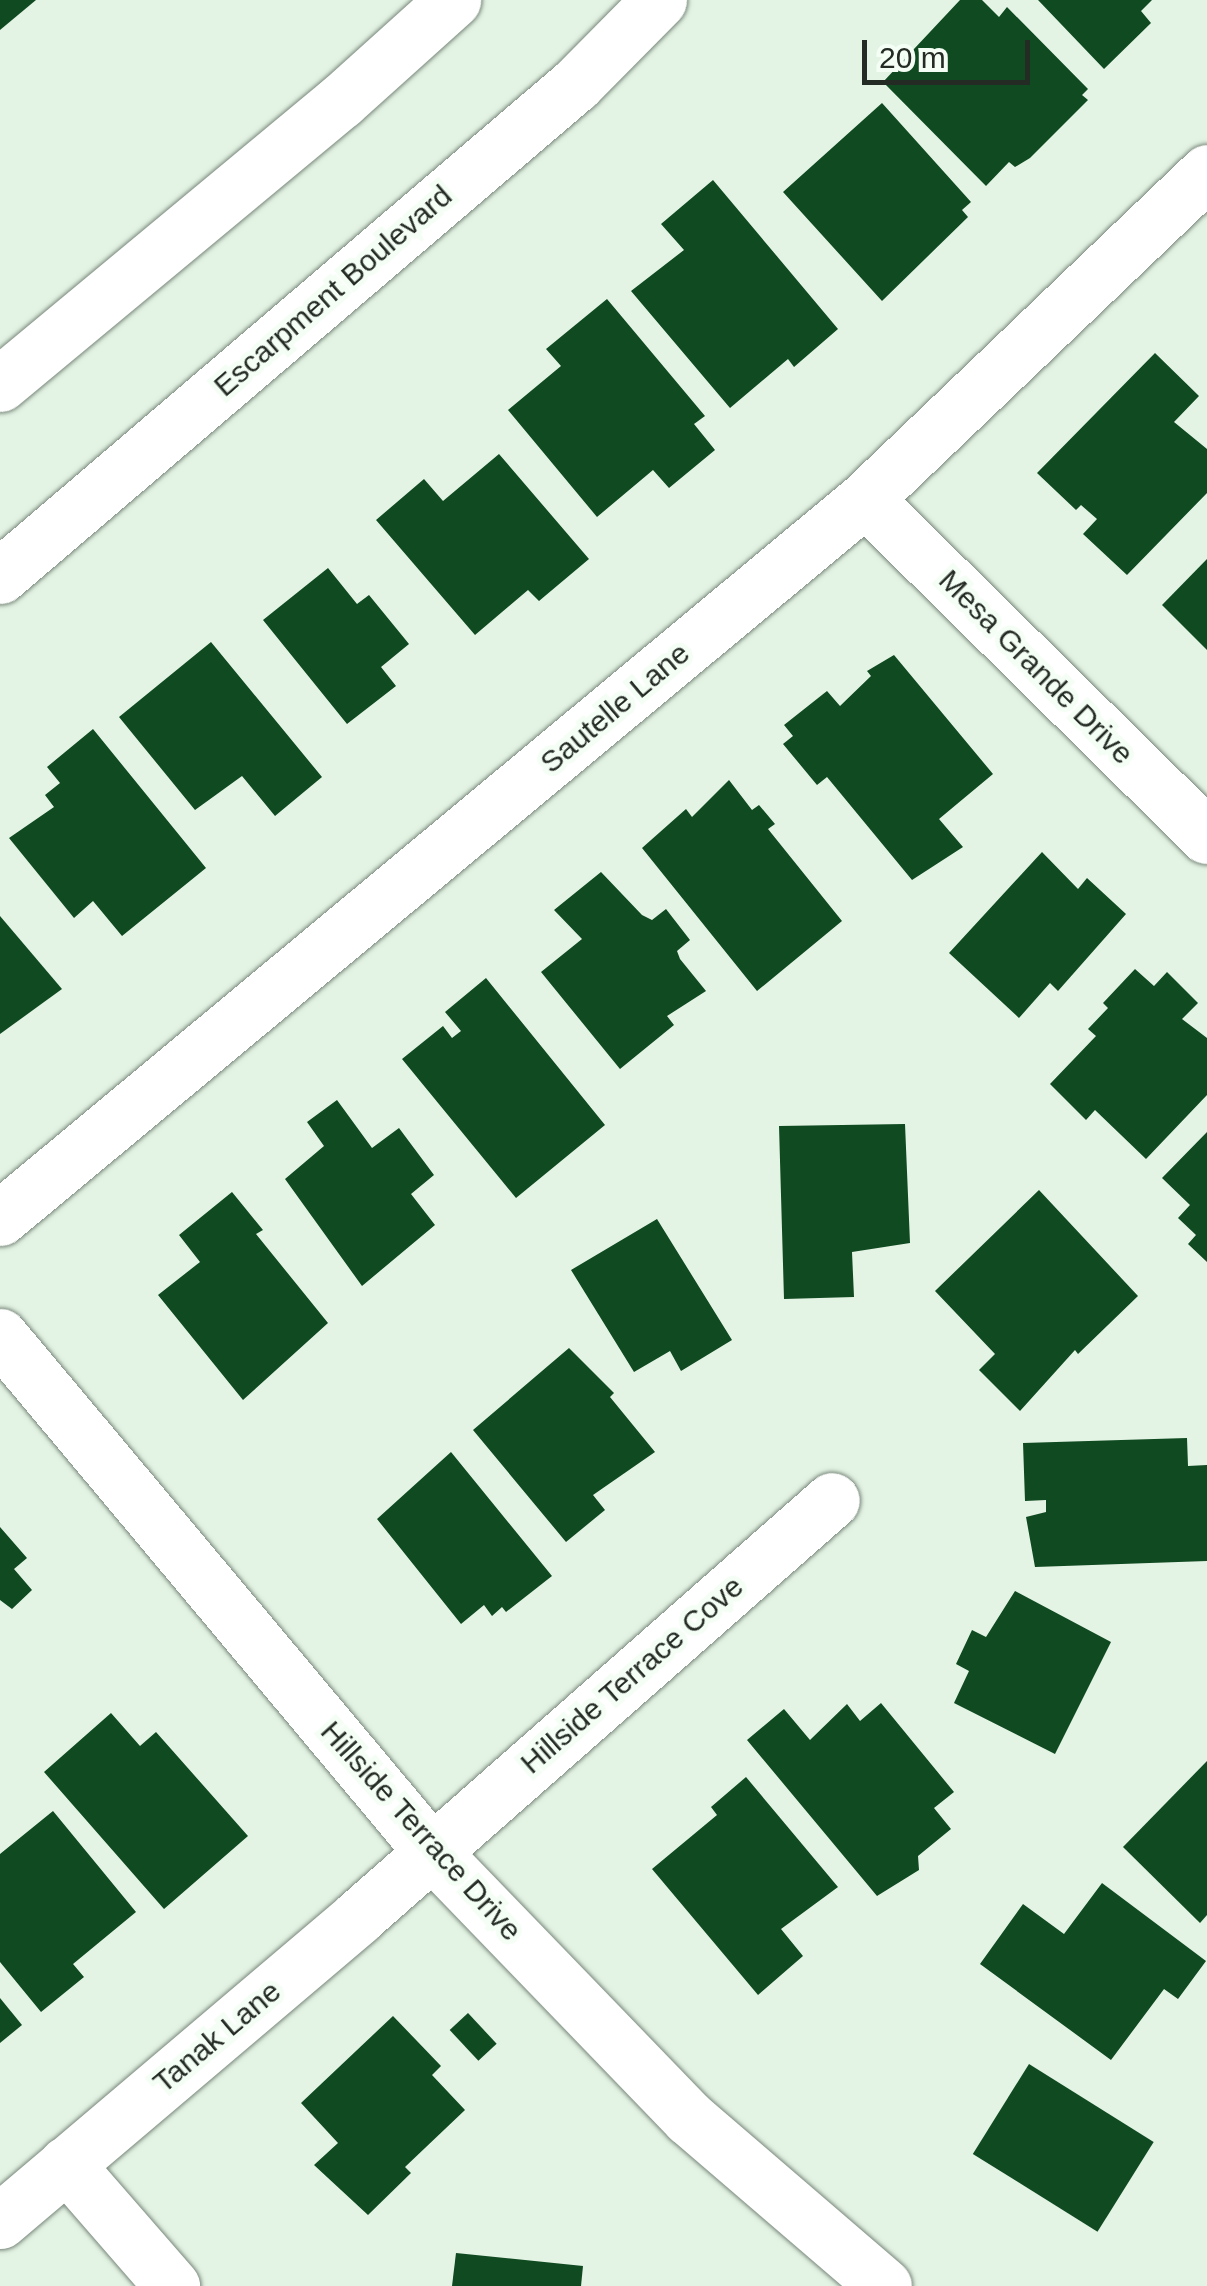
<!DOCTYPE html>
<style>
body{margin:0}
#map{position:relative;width:1207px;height:2286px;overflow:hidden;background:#e3f3e4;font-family:Arial,sans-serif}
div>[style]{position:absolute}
.building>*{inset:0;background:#0f4a20;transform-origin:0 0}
.roads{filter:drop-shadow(0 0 2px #78877a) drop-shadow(0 0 2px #78877a)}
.minor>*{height:55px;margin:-27.5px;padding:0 27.5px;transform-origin:27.5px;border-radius:27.5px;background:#fff}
.tertiary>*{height:55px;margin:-27.5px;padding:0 27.5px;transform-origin:27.5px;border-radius:27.5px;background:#fff}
.secondary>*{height:55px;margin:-27.5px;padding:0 27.5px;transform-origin:27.5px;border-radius:27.5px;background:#fff}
span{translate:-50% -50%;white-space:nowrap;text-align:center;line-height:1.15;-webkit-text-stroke:10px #f4fef5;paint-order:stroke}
.street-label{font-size:30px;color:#242a24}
.scale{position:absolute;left:862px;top:40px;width:168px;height:45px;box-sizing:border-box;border:5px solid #242a24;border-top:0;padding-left:12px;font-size:30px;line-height:35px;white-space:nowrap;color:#242a24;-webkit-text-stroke:8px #f4fef5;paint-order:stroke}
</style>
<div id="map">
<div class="building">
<i style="clip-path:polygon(0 0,36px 0,0 30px)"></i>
<i style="clip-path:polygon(960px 0,982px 0,999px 17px,1007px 7px,1088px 89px,1082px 95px,1088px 100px,1030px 158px,1015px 167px,1009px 162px,986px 186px,883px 82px)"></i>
<i style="clip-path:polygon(1038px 0,1152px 0,1141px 11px,1151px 23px,1104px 69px)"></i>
<i style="clip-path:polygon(882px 103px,971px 202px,962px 210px,968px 217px,882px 301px,783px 192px)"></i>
<i style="clip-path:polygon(713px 180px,838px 329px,794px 367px,788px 359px,730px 408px,631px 291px,684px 250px,661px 224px)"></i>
<i style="clip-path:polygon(607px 299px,705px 416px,694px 424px,715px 450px,669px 488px,653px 470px,597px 517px,508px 410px,561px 366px,546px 349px)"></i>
<i style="clip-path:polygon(1155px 353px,1199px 396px,1174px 422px,1207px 449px,1207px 493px,1127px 575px,1083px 534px,1097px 519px,1081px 505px,1076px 510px,1037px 473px)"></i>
<i style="clip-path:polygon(499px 454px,589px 559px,539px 601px,528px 590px,475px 635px,376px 520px,424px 479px,443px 501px)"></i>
<i style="clip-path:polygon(1207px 559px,1207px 650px,1162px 605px)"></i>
<i style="clip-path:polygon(328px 568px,357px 604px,369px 595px,409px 644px,381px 667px,396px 686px,347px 724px,263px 620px)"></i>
<i style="clip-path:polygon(211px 642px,322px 777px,275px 816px,242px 776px,195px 810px,119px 717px)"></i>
<i style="clip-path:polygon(894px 655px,993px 774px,939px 819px,963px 847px,912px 880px,827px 777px,817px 785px,783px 744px,793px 736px,784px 725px,827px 691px,840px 706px,871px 676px,867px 671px)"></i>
<i style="clip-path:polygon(93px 729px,206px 868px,122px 936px,93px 901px,74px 918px,9px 838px,54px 807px,45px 795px,60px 783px,47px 767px)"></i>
<i style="clip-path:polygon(729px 780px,752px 810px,759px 805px,775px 824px,768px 829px,842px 921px,757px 991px,642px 848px,686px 809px,692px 817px)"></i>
<i style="clip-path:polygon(1042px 852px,1078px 889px,1087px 878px,1126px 914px,1058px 991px,1050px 983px,1019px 1018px,949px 953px)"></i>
<i style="clip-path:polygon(601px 872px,642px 915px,652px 920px,666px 909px,690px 940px,677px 951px,680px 959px,706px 991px,667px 1016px,674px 1025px,620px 1069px,541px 972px,582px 939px,554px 910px)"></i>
<i style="clip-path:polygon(0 916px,62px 989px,0 1034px)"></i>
<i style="clip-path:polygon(1135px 969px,1154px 986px,1167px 972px,1198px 1003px,1182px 1019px,1207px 1038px,1207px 1095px,1146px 1159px,1095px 1110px,1086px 1120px,1050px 1084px,1096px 1036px,1088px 1029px,1108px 1008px,1103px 1003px)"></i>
<i style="clip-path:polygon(486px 978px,605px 1125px,516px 1198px,402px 1059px,443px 1026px,452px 1038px,461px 1031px,445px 1012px)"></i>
<i style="clip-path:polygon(337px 1100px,372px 1148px,399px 1128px,434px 1175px,411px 1194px,435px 1225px,362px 1286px,285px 1179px,324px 1146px,307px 1122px)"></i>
<i style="clip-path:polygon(905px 1124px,910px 1243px,852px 1252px,854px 1297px,784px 1299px,779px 1126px)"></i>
<i style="clip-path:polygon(1207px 1132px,1207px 1262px,1188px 1244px,1196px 1235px,1178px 1218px,1190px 1205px,1162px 1178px)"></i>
<i style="clip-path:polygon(1039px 1190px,1138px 1296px,1078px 1354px,1075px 1350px,1020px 1411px,979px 1370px,995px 1354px,935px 1291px)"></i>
<i style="clip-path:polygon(232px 1192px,263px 1230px,256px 1234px,328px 1323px,243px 1400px,158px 1295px,200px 1262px,179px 1235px)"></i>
<i style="clip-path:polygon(657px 1219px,732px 1340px,681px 1371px,670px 1351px,634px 1372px,571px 1270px)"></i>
<i style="clip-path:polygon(569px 1348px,614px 1393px,610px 1397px,655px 1452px,593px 1495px,605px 1510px,566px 1542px,473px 1430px)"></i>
<i style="clip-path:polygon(1187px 1438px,1188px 1466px,1207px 1465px,1207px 1561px,1035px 1567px,1026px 1517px,1046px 1512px,1046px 1500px,1025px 1501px,1023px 1443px)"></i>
<i style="clip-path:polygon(451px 1452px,552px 1576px,506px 1612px,502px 1607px,492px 1616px,484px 1605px,461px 1624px,377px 1519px)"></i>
<i style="clip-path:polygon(0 1527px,27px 1558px,14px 1569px,32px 1590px,12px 1609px,0 1600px)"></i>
<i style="clip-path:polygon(1015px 1591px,1111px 1642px,1055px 1754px,954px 1703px,969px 1671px,956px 1664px,972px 1630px,986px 1637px)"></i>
<i style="clip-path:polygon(881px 1703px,954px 1792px,934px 1808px,951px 1829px,918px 1856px,919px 1870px,877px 1896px,747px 1740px,784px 1709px,810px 1740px,847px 1704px,860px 1721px)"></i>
<i style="clip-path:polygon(111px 1713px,140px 1746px,156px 1732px,248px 1836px,164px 1909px,44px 1772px)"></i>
<i style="clip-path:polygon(1207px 1761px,1207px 1915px,1200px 1923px,1123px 1847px)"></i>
<i style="clip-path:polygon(746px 1777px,838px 1887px,781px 1929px,803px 1956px,758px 1995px,652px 1869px,717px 1815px,711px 1807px)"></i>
<i style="clip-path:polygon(53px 1811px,136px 1912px,73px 1964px,84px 1977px,41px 2012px,0 1962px,0 1854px)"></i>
<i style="clip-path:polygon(1102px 1883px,1206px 1961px,1178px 1999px,1164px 1989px,1111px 2060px,980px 1964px,1023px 1904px,1064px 1934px)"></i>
<i style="clip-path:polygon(0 1998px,22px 2025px,0 2043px)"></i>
<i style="left:468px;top:2013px;width:42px;height:25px;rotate:47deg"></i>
<i style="clip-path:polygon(393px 2016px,441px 2066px,432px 2075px,465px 2110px,405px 2167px,411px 2173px,368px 2215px,314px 2165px,338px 2143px,301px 2103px)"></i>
<i style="left:1029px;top:2064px;width:147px;height:106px;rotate:32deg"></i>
<i style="clip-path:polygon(456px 2253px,583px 2266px,581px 2286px,452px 2286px)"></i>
</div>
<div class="roads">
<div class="minor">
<i style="left:865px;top:499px;width:480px;rotate:44.6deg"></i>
<i style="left:0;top:1218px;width:1125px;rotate:-39.73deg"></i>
<i style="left:865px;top:499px;width:473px;rotate:-43.7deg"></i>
<i style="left:66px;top:2164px;width:162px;rotate:49deg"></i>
<i style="left:0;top:2221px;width:470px;rotate:-40.3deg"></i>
<i style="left:358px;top:1917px;width:631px;rotate:-41.34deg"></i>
</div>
<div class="tertiary">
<i style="left:0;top:1336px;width:672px;rotate:50.07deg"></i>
<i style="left:431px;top:1851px;width:371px;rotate:46deg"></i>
<i style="left:689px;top:2118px;width:257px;rotate:40.7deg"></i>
</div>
<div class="secondary">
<i style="left:0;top:384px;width:443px;rotate:-39.7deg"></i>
<i style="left:341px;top:101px;width:151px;rotate:-42deg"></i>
<i style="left:0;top:576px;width:758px;rotate:-40.5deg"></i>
<i style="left:576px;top:84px;width:118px;rotate:-45.3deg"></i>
</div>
</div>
<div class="street-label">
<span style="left:333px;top:291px;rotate:-41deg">Escarpment Boulevard</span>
<span style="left:1036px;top:667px;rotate:45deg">Mesa Grande Drive</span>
<span style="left:615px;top:708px;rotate:-40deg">Sautelle Lane</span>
<span style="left:632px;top:1675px;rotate:-41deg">Hillside Terrace Cove</span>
<span style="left:421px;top:1831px;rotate:48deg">Hillside Terrace Drive</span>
<span style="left:217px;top:2037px;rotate:-40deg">Tanak Lane</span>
</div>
<div class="scale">20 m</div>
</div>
